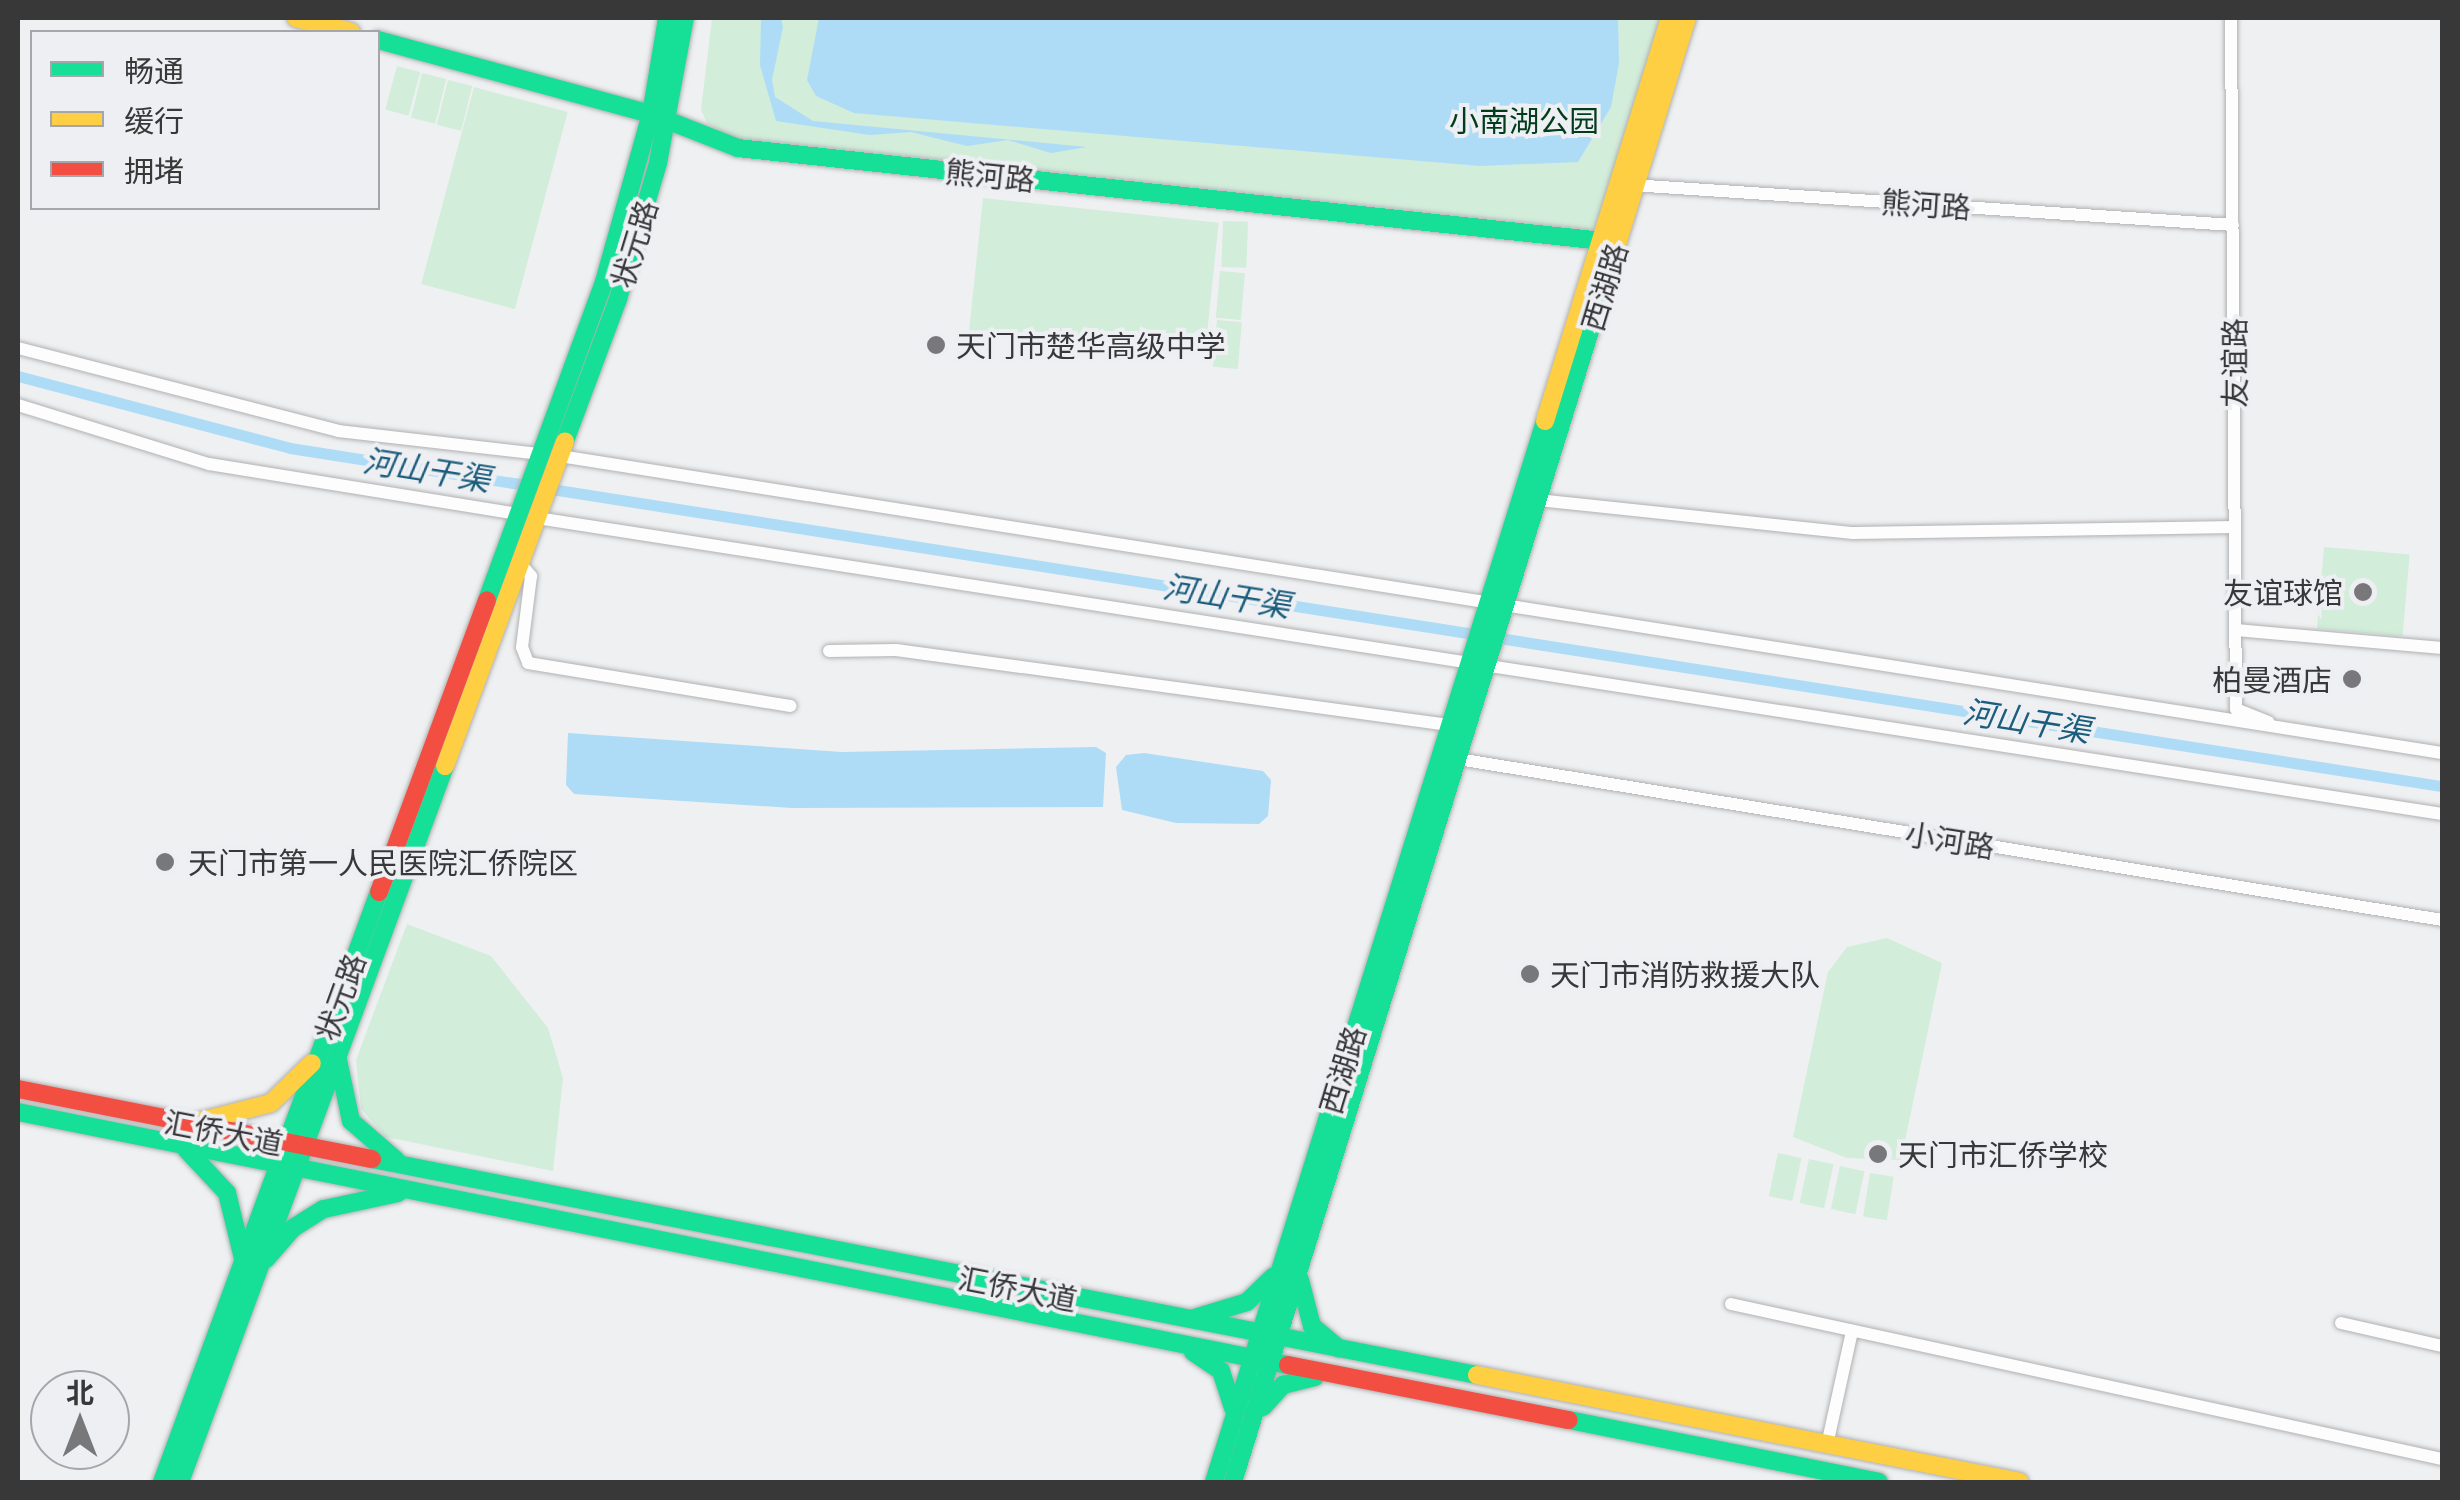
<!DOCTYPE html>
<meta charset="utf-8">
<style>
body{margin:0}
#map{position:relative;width:2460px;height:1500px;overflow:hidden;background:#eff0f2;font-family:"Exo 2","Noto Sans SC",sans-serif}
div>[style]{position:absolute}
.green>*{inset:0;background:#d2edda;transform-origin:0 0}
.water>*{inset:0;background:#aedcf7}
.canal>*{height:11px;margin:-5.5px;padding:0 5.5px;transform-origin:5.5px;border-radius:5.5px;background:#aedcf7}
.roads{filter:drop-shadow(0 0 2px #b0b1b2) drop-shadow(0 0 2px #b0b1b2)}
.street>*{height:12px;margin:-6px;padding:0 6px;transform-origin:6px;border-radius:6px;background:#fdfdfd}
.fast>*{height:18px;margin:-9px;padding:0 9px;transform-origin:9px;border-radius:9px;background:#16e098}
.slow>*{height:18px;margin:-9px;padding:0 9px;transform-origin:9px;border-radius:9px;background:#ffcf43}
.jam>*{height:18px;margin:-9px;padding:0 9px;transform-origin:9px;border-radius:9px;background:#f24e42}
.dots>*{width:28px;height:28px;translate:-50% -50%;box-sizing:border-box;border:5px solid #eeeff3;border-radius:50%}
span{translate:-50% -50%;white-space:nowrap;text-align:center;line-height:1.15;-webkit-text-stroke:8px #eeeff3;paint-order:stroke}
.park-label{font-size:30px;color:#013d1c}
.street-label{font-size:30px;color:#383839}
.poi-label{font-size:30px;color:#383839}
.left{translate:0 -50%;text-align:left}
.right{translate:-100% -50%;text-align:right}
.water-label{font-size:32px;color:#1b5d7c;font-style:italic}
.frame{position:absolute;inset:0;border:20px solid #383839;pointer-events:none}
.legend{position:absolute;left:30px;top:30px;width:350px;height:180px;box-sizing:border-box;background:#eeeff3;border:2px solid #a5a6a9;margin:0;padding:12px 18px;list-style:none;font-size:30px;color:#383839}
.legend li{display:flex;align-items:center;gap:20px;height:50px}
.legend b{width:50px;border:2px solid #a5a6a9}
.north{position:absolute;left:30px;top:1370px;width:100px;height:100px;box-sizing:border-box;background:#eeeff3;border:2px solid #a5a6a9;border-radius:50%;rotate:0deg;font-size:28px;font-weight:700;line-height:40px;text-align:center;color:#383839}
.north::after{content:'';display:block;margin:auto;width:35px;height:45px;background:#78787a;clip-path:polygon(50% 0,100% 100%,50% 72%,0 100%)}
</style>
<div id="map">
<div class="green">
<i style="clip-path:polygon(712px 18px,1663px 18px,1596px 230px,729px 137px,707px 123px,701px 110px)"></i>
<i style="left:397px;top:66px;width:24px;height:45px;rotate:15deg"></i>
<i style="left:422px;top:73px;width:25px;height:46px;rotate:14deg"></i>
<i style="left:448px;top:80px;width:25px;height:46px;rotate:14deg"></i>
<i style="left:474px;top:87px;width:97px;height:204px;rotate:15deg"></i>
<i style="left:983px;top:198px;width:237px;height:133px;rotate:6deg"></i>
<i style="left:1223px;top:221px;width:25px;height:46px;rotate:2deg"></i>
<i style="left:1220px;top:271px;width:25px;height:47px;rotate:5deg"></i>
<i style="left:1217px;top:320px;width:25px;height:47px;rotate:5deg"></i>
<i style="left:2324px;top:547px;width:86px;height:82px;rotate:5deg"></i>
<i style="clip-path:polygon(407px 924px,491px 956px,548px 1028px,563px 1078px,553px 1171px,386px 1137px,361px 1109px,356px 1060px)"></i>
<i style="clip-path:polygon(1887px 938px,1942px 963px,1901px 1160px,1847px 1158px,1793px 1137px,1828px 972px,1847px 947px)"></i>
<i style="left:1778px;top:1153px;width:24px;height:44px;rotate:12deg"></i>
<i style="left:1809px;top:1159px;width:25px;height:45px;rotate:12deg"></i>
<i style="left:1840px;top:1166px;width:25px;height:44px;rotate:12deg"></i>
<i style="left:1870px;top:1173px;width:24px;height:44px;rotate:9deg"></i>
</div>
<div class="water">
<i style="clip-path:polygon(761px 18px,781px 18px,783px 27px,772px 80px,775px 97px,813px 121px,1087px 147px,1051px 153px,1008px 140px,967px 146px,911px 132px,870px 135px,776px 121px,760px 65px)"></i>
<i style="clip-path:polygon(819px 18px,1618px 18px,1619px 63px,1611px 107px,1578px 162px,1480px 166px,854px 113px,816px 96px,807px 80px)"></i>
<i style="clip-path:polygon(568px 733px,842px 752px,1096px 747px,1106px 753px,1103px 807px,792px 808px,574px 794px,566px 785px)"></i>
<i style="clip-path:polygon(1144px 753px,1263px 771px,1271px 780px,1268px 816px,1259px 824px,1176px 823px,1122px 810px,1116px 767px,1126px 755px)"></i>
</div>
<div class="canal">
<i style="left:18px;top:376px;width:281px;rotate:14.8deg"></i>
<i style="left:290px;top:448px;width:2178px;rotate:8.93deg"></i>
</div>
<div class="roads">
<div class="street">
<i style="left:2231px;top:18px;width:691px;rotate:89.59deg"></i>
<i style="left:2236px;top:709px;width:35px;rotate:22deg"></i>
<i style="left:1631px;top:185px;width:603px;rotate:3.8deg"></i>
<i style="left:18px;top:348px;width:331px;rotate:14.5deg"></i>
<i style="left:338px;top:431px;width:202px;rotate:6.5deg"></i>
<i style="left:18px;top:405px;width:200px;rotate:17.2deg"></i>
<i style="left:209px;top:464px;width:313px;rotate:9.2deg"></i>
<i style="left:560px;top:456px;width:1905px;rotate:8.97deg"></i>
<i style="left:1538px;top:500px;width:317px;rotate:6deg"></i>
<i style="left:1853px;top:533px;width:382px;rotate:-0.9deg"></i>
<i style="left:537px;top:518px;width:1928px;rotate:8.83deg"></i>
<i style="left:521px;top:564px;width:16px;rotate:50deg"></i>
<i style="left:531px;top:576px;width:72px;rotate:97.2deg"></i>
<i style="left:522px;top:647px;width:17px;rotate:69deg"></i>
<i style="left:528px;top:663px;width:266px;rotate:9.3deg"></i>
<i style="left:2236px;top:630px;width:207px;rotate:5deg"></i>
<i style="left:829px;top:651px;width:67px;rotate:-0.9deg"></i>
<i style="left:896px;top:650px;width:558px;rotate:7.72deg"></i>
<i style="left:1458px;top:759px;width:997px;rotate:9.29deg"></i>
<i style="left:1731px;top:1304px;width:728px;rotate:12.3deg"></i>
<i style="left:2341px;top:1323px;width:104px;rotate:12.8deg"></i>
<i style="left:1827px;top:1445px;width:117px;rotate:-77.6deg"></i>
</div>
<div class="fast">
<i style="left:378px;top:40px;width:283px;rotate:15.2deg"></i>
<i style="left:651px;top:114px;width:93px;rotate:21.3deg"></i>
<i style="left:738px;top:148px;width:879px;rotate:6.14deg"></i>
<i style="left:565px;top:441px;width:152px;rotate:-69.5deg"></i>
<i style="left:618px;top:299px;width:142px;rotate:-73.6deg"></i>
<i style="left:658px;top:163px;width:147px;rotate:-79.5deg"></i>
<i style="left:487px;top:600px;width:339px;rotate:-69.8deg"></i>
<i style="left:604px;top:282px;width:174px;rotate:-74.4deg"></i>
<i style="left:651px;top:114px;width:97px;rotate:-80.5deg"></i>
<i style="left:338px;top:1060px;width:62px;rotate:78deg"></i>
<i style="left:351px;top:1121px;width:60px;rotate:40.9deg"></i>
<i style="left:18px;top:1112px;width:1295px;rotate:11.27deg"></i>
<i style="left:186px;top:1149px;width:60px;rotate:47deg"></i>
<i style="left:227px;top:1193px;width:67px;rotate:76.2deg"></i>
<i style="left:372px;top:1159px;width:1126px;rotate:11.06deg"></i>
<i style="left:266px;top:1259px;width:41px;rotate:-48.9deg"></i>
<i style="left:293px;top:1228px;width:36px;rotate:-32deg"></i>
<i style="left:324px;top:1209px;width:76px;rotate:-12.2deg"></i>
<i style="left:1300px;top:1280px;width:48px;rotate:75.4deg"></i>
<i style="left:1312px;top:1326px;width:35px;rotate:40deg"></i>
<i style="left:1194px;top:1318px;width:55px;rotate:-16.8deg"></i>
<i style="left:1247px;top:1302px;width:37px;rotate:-44deg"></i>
<i style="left:1193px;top:1352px;width:34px;rotate:34deg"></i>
<i style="left:1221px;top:1371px;width:39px;rotate:72deg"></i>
<i style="left:1263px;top:1407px;width:30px;rotate:-48deg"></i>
<i style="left:1283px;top:1385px;width:33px;rotate:-14deg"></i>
<i style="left:1569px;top:1420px;width:316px;rotate:11.3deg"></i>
<i style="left:162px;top:1482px;width:629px;rotate:-69.81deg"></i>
<i style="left:180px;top:1482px;width:763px;rotate:-69.69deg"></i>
<i style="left:1214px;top:1482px;width:1111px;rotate:-72.67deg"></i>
<i style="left:1233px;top:1482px;width:1252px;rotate:-72.77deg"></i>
</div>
<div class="slow">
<i style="left:296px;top:18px;width:57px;rotate:14.3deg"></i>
<i style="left:1604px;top:286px;width:281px;rotate:-72.8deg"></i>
<i style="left:1545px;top:421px;width:422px;rotate:-72.8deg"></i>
<i style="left:445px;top:766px;width:346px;rotate:-69.7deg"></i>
<i style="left:198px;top:1122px;width:75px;rotate:-14.6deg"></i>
<i style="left:271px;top:1103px;width:57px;rotate:-44.3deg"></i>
<i style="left:1477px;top:1375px;width:553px;rotate:11.15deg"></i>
</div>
<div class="jam">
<i style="left:379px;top:892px;width:311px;rotate:-69.7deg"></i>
<i style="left:18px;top:1089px;width:361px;rotate:11.2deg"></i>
<i style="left:1288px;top:1365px;width:286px;rotate:11.1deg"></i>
</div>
</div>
<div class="dots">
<i style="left:936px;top:345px;background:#78787a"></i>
<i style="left:2363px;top:592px;background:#78787a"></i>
<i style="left:2352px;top:679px;background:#78787a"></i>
<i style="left:165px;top:862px;background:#78787a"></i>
<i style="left:1530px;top:974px;background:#78787a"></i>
<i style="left:1878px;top:1154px;background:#78787a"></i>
</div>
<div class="park-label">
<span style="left:1524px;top:120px">小南湖公园</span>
</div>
<div class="street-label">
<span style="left:990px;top:175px;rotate:6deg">熊河路</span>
<span style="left:1926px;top:204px;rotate:4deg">熊河路</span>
<span style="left:634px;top:244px;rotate:-73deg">状元路</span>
<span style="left:1604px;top:287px;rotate:-73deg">西湖路</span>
<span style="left:2234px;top:363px;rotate:-90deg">友谊路</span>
<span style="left:1950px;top:840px;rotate:9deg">小河路</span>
<span style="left:340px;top:997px;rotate:-70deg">状元路</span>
<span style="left:1342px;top:1070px;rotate:-73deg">西湖路</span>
<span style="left:224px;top:1132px;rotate:11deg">汇侨大道</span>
<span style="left:1018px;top:1288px;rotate:11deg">汇侨大道</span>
</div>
<div class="poi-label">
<span class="left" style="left:956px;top:345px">天门市楚华高级中学</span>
<span class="right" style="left:2343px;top:592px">友谊球馆</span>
<span class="right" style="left:2332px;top:679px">柏曼酒店</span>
<span class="left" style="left:188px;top:862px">天门市第一人民医院汇侨院区</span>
<span class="left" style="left:1550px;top:974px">天门市消防救援大队</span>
<span class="left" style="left:1898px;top:1154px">天门市汇侨学校</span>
</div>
<div class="water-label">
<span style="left:427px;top:469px;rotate:9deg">河山干渠</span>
<span style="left:1227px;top:595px;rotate:9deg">河山干渠</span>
<span style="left:2027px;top:720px;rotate:9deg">河山干渠</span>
</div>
<div class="frame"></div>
<ul class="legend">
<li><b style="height:12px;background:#16e098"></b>畅通</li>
<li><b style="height:12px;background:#ffcf43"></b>缓行</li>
<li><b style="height:12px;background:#f24e42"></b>拥堵</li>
</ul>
<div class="north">北</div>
</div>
